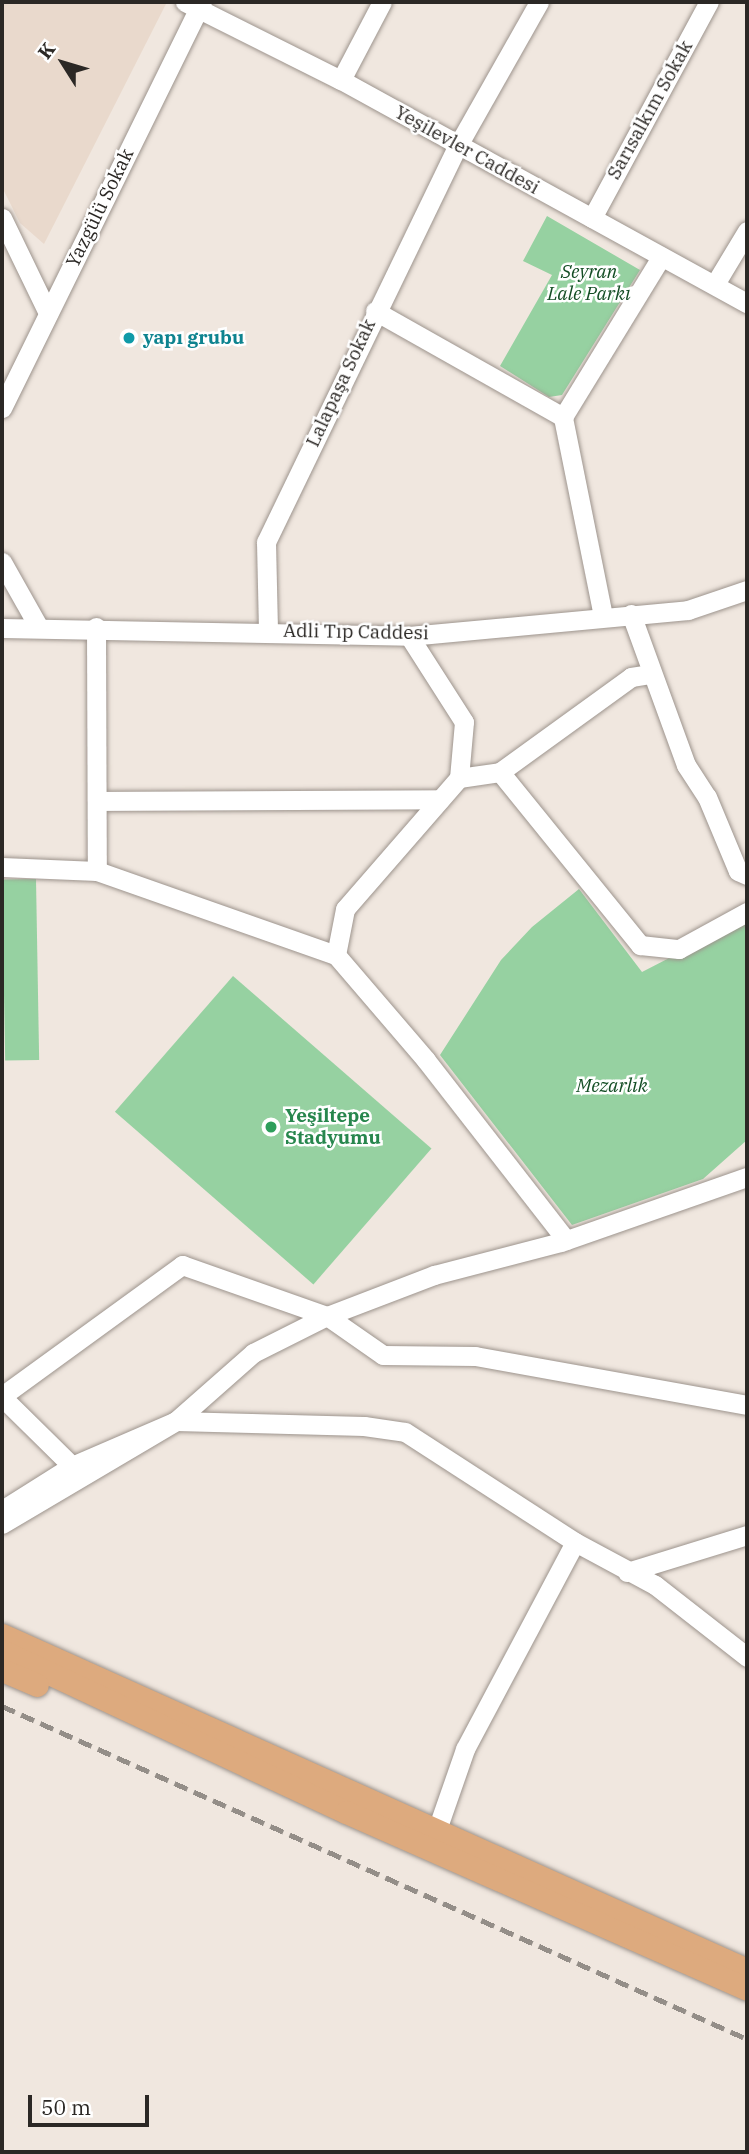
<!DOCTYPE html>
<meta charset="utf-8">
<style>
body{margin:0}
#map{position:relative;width:749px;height:2154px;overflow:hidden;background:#f0e7df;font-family:"IBM Plex Serif",serif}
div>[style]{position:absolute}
.built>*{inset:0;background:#e9d9cc}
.green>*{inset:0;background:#96d1a1;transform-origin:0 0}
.roads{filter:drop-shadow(0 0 2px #9d948d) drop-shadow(0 0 2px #9d948d)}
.minor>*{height:19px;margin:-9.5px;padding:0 9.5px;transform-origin:9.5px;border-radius:9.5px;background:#fff}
.major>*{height:23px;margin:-11.5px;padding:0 11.5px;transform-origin:11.5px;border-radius:11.5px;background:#ddaa7e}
.rail>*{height:5px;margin-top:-2.5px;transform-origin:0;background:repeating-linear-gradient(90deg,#948e88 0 14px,transparent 0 21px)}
.dots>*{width:19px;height:19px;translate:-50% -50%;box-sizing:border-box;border:4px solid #fff;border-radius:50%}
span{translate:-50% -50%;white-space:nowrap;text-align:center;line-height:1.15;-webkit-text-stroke:5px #fff;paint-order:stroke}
.street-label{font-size:19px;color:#2b2825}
.park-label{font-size:19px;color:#144e25;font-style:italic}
.culture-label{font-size:19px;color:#0d838f;font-weight:700}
.left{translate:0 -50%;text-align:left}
.leisure-label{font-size:19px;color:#27864d;font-weight:700}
.frame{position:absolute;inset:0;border:4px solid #2b2825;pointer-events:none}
.north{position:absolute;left:28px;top:28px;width:70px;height:70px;-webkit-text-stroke:5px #fff;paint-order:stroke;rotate:307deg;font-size:19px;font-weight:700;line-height:28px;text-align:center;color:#2b2825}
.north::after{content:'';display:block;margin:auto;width:24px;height:32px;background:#2b2825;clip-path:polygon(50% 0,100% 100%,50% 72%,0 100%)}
.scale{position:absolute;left:28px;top:2095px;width:121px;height:32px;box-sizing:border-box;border:4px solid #2b2825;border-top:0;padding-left:9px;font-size:21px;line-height:24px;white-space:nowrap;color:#2b2825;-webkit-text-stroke:5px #fff;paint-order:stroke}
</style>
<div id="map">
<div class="built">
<i style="clip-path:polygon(2px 2px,167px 2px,44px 244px,20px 223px,2px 187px)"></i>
</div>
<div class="green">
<i style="clip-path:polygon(547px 216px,640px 270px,562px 395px,549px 397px,500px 366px,552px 275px,523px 261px)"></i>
<i style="left:36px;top:879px;width:181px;height:34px;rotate:89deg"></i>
<i style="clip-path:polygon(579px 889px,642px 972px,747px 918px,747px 1140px,703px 1179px,572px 1225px,440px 1055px,501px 960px,532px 927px)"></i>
<i style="left:233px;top:976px;width:263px;height:180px;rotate:41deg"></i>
</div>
<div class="roads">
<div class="minor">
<i style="left:185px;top:2px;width:174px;rotate:26.6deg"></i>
<i style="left:341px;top:80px;width:463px;rotate:28.8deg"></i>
<i style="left:341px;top:80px;width:88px;rotate:-62.3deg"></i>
<i style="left:2px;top:218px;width:106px;rotate:64.2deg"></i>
<i style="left:592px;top:218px;width:246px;rotate:-61.6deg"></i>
<i style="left:715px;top:284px;width:62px;rotate:-58.9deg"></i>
<i style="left:375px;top:311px;width:216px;rotate:29.4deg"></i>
<i style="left:2px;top:408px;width:453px;rotate:-63.8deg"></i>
<i style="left:2px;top:562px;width:73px;rotate:60.6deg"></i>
<i style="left:631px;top:614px;width:161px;rotate:70deg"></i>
<i style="left:686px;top:765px;width:38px;rotate:57deg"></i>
<i style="left:707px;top:797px;width:80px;rotate:67.3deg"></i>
<i style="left:738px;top:871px;width:10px;rotate:24deg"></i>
<i style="left:603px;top:616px;width:203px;rotate:-101.4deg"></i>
<i style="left:563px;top:417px;width:188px;rotate:-58.5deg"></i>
<i style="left:96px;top:627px;width:244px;rotate:89.8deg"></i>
<i style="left:2px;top:628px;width:407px;rotate:1.1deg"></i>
<i style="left:409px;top:636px;width:280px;rotate:-5.3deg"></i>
<i style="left:688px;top:610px;width:62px;rotate:-18.7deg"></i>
<i style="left:268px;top:630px;width:88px;rotate:-91.3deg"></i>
<i style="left:266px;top:542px;width:439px;rotate:-64.2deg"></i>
<i style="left:457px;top:147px;width:167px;rotate:-60.5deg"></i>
<i style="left:409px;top:636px;width:102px;rotate:57.4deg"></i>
<i style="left:464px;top:722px;width:56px;rotate:95.1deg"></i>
<i style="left:500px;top:772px;width:223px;rotate:51deg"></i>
<i style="left:640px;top:945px;width:39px;rotate:6deg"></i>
<i style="left:679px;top:949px;width:77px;rotate:-28.6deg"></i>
<i style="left:97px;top:801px;width:343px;rotate:-0.3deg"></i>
<i style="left:2px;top:867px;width:95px;rotate:2.4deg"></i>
<i style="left:97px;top:871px;width:253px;rotate:19.4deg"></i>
<i style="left:566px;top:1240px;width:228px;rotate:-127.9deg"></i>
<i style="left:426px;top:1060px;width:138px;rotate:-130.6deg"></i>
<i style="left:336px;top:955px;width:47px;rotate:-78.9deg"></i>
<i style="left:345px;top:909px;width:174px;rotate:-49deg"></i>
<i style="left:459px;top:778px;width:41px;rotate:-8.3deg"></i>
<i style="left:500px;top:772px;width:162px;rotate:-35.9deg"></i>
<i style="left:631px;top:677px;width:20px;rotate:-9deg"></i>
<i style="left:2px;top:1396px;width:223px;rotate:-36deg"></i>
<i style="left:182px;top:1265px;width:154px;rotate:19.4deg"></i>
<i style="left:327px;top:1316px;width:68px;rotate:34.9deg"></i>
<i style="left:383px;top:1355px;width:92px;rotate:0.6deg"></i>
<i style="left:475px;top:1356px;width:276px;rotate:10.2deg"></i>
<i style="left:2px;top:1397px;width:98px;rotate:44.6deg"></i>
<i style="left:176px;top:1421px;width:188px;rotate:1.5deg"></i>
<i style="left:364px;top:1426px;width:41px;rotate:8.3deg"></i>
<i style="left:405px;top:1432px;width:202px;rotate:32.9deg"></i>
<i style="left:575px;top:1542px;width:91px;rotate:28.3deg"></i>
<i style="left:655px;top:1585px;width:117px;rotate:38deg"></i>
<i style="left:176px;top:1421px;width:103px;rotate:-41.4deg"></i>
<i style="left:253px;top:1353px;width:83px;rotate:-26.6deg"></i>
<i style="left:327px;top:1316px;width:115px;rotate:-21deg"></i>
<i style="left:434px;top:1275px;width:131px;rotate:-14.6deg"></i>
<i style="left:561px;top:1242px;width:197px;rotate:-19.3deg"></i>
<i style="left:2px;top:1510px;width:83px;rotate:-32.2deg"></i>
<i style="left:72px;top:1466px;width:113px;rotate:-23.4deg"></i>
<i style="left:176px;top:1421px;width:202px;rotate:149.4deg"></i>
<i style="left:627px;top:1572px;width:126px;rotate:-17.1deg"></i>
<i style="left:432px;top:1844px;width:101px;rotate:-70.8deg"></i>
<i style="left:465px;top:1749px;width:234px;rotate:-62deg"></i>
</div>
<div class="major">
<i style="left:2px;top:1635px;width:817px;rotate:24.21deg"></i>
<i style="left:2px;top:1651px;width:380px;rotate:25.1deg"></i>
<i style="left:346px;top:1812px;width:438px;rotate:23.8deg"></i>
<i style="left:2px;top:1670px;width:38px;rotate:23deg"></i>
</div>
</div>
<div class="rail">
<i style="left:2px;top:1706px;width:816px;rotate:24.08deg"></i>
</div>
<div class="dots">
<i style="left:129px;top:338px;background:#0f9aa8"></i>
<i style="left:271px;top:1127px;background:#2e9e5b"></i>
</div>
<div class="street-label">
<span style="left:650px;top:110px;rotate:-61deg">Sarısalkım Sokak</span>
<span style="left:467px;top:150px;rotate:29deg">Yeşilevler Caddesi</span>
<span style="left:100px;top:208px;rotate:-64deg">Yazgülü Sokak</span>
<span style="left:341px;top:383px;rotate:-65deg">Lalapaşa Sokak</span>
<span style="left:356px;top:632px;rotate:1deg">Adli Tıp Caddesi</span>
</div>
<div class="park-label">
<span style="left:589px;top:283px">Seyran<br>Lale Parkı</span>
<span style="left:612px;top:1086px">Mezarlık</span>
</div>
<div class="culture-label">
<span class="left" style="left:143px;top:338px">yapı grubu</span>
</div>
<div class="leisure-label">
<span class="left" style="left:285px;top:1127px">Yeşiltepe<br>Stadyumu</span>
</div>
<div class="frame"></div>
<div class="north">K</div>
<div class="scale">50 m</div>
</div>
